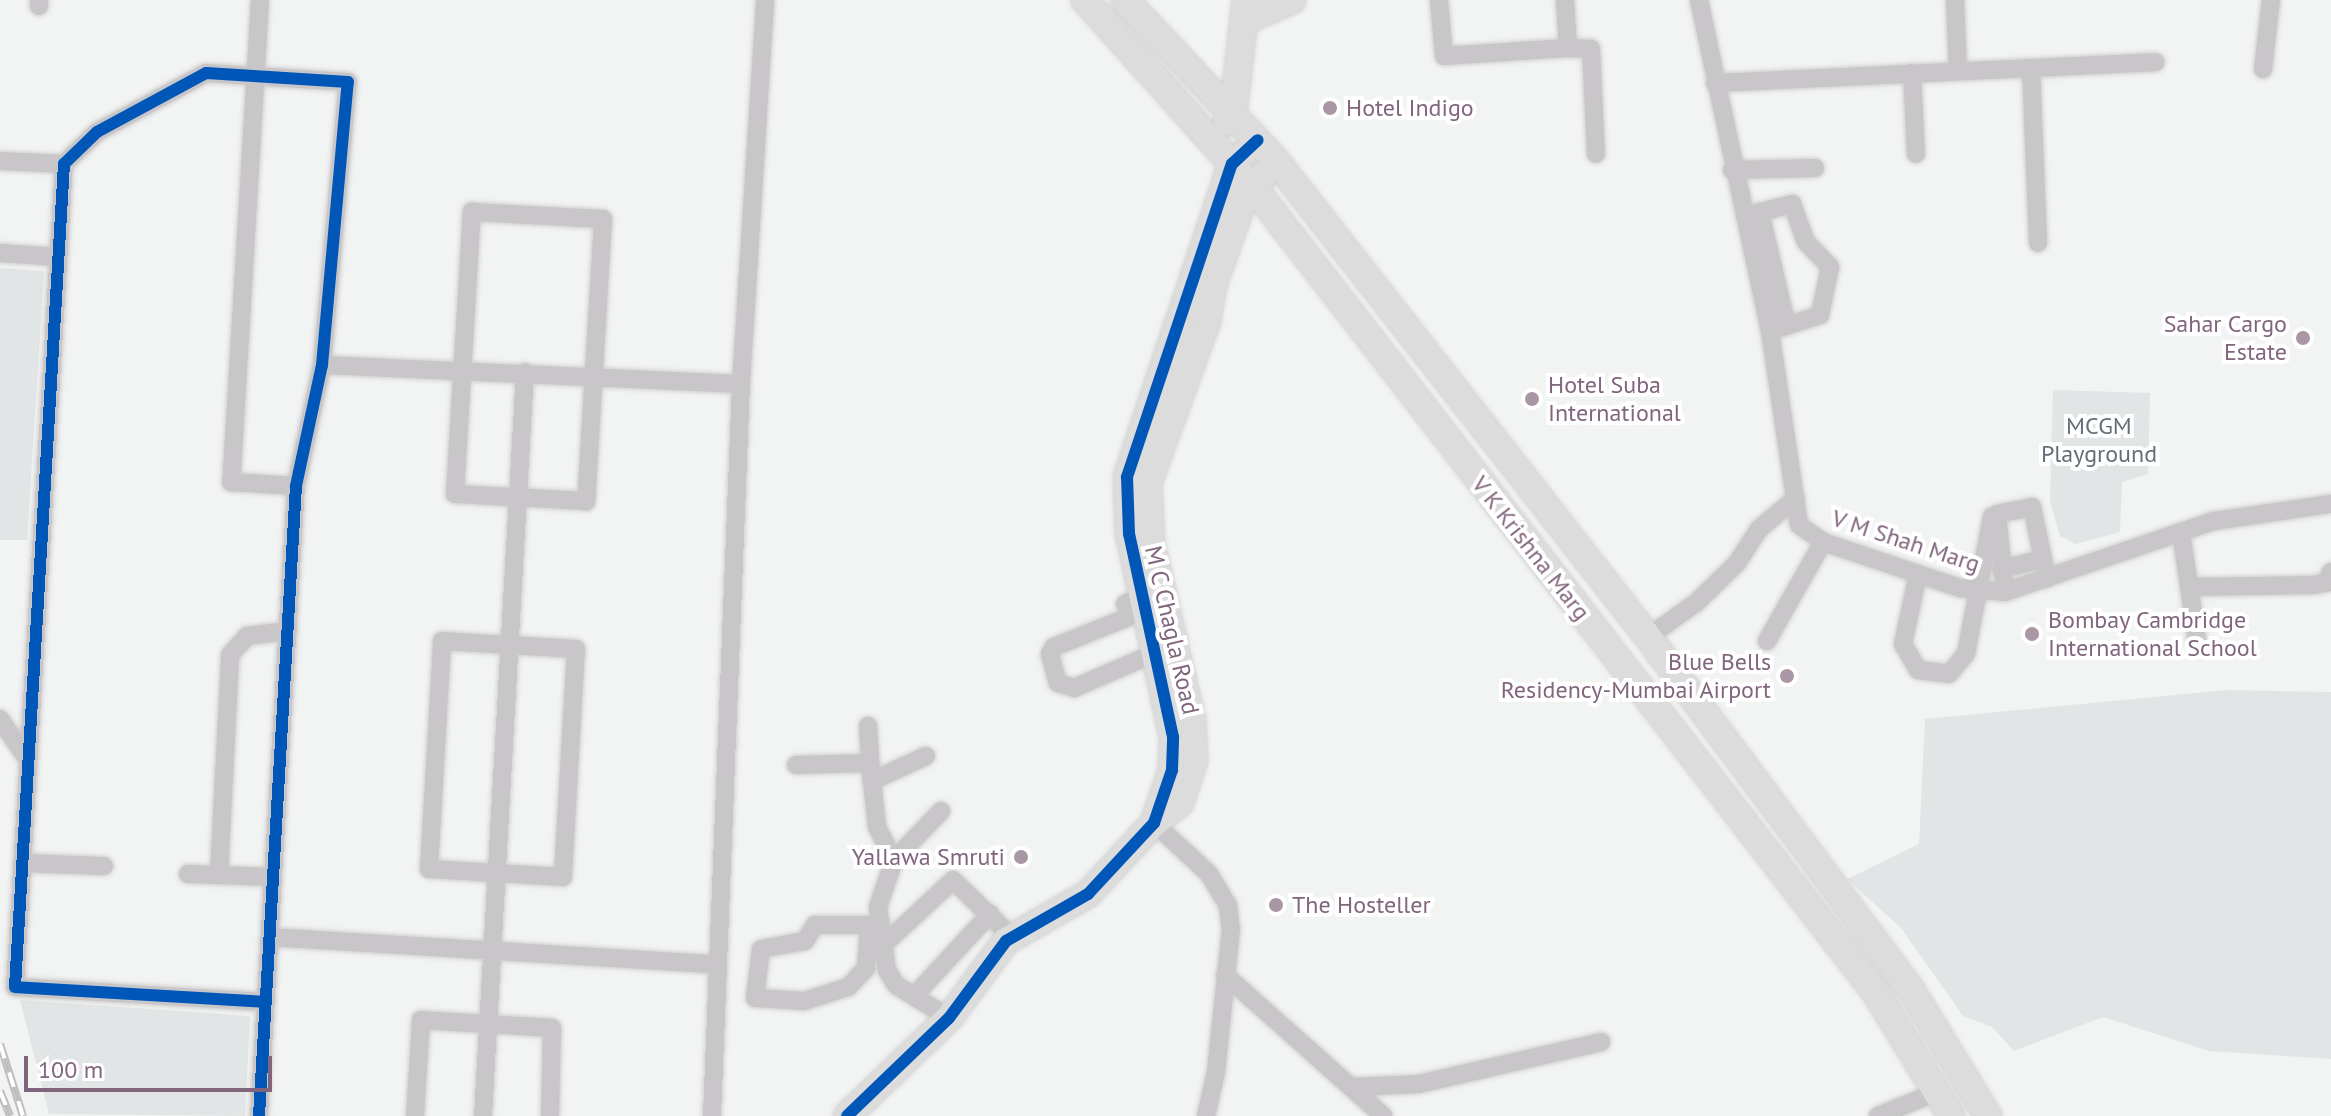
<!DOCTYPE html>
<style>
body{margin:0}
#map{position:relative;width:2331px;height:1116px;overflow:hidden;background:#f2f4f3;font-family:"PT Sans",sans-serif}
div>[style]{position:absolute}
.green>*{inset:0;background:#e1e5e6}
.roads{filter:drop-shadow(0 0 2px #d2d0d1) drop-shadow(0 0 2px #d2d0d1)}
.street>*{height:18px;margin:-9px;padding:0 9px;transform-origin:9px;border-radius:9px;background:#c8c6c8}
.secondary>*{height:26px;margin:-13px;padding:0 13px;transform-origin:13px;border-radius:13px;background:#dddcdd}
.rail>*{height:8px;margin-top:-4px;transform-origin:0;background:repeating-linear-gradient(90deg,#fff 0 15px,#c0bebf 0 30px);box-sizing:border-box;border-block:2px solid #c0bebf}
.cycleway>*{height:12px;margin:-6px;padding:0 6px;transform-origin:6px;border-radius:6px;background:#0057b8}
.dots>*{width:22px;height:22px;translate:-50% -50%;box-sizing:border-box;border:4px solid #fff;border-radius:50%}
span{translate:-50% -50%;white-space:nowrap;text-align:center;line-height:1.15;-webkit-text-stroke:8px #fff;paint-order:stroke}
.poi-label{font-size:24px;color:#81657d}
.left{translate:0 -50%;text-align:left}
.right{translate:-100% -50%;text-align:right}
.park-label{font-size:24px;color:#646e78}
.street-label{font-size:24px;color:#81657d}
.scale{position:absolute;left:24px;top:1056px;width:248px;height:36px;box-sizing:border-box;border:4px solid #81657d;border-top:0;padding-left:10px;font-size:24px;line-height:28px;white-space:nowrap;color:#81657d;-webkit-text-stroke:6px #fff;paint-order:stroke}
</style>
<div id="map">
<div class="green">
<i style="clip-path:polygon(0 268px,44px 271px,27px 540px,0 540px)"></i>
<i style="clip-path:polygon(2053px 390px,2150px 393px,2148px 474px,2122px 482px,2120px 532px,2076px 544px,2060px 536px,2050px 502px)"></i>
<i style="clip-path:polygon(2227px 690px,2331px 692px,2331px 1059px,2209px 1051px,2103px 1017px,2014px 1051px,1992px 1027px,1963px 1016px,1901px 928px,1847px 879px,1919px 844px,1925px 719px)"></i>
<i style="clip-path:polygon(20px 1000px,250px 1016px,245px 1116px,49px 1114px)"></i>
</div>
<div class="roads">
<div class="street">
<i style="left:260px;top:0;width:483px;rotate:93.4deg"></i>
<i style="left:231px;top:482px;width:65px;rotate:3.5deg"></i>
<i style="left:1439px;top:0;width:56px;rotate:84.9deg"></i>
<i style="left:1444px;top:56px;width:124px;rotate:-3.7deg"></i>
<i style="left:1568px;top:48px;width:48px;rotate:-93.6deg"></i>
<i style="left:1699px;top:0;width:339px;rotate:77.9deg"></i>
<i style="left:1770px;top:331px;width:196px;rotate:81.5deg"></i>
<i style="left:1799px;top:525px;width:29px;rotate:35deg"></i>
<i style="left:1823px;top:542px;width:145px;rotate:18.6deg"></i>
<i style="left:1960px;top:588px;width:45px;rotate:5.1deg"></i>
<i style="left:2005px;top:592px;width:221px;rotate:-18.8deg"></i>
<i style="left:2214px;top:521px;width:118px;rotate:-8.3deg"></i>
<i style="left:1955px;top:0;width:71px;rotate:87.6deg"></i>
<i style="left:39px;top:6px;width:6px;rotate:-90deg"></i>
<i style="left:1568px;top:48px;width:23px;rotate:2deg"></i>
<i style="left:1591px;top:49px;width:105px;rotate:87.3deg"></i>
<i style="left:2031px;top:68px;width:175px;rotate:87.7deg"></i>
<i style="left:2263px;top:69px;width:69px;rotate:-83.4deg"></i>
<i style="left:1912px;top:73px;width:81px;rotate:87.2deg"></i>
<i style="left:1715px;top:83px;width:441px;rotate:-2.7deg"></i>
<i style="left:0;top:161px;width:64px;rotate:2.7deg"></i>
<i style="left:1732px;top:170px;width:83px;rotate:-1.4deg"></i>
<i style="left:472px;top:212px;width:131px;rotate:3.1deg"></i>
<i style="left:603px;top:219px;width:283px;rotate:93.4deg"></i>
<i style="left:586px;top:501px;width:131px;rotate:-176.9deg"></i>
<i style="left:455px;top:494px;width:283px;rotate:-86.6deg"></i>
<i style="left:1760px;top:212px;width:117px;rotate:76.7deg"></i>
<i style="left:1745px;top:216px;width:49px;rotate:-14.3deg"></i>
<i style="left:1792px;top:204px;width:40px;rotate:69.8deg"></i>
<i style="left:1806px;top:242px;width:35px;rotate:46deg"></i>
<i style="left:1830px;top:267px;width:49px;rotate:101.8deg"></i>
<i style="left:1820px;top:315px;width:52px;rotate:162.3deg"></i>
<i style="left:0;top:253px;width:58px;rotate:3.9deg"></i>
<i style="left:322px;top:365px;width:419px;rotate:2.6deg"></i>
<i style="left:2181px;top:532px;width:110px;rotate:81.6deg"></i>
<i style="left:2001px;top:569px;width:43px;rotate:-13.4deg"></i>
<i style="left:1918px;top:574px;width:72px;rotate:102.1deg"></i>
<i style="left:1903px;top:644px;width:30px;rotate:60deg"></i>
<i style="left:1918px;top:670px;width:31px;rotate:7deg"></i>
<i style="left:1949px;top:674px;width:26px;rotate:-50deg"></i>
<i style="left:1966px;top:654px;width:140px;rotate:-79.3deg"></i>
<i style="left:2189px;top:587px;width:124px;rotate:-0.9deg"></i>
<i style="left:2313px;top:585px;width:13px;rotate:-9deg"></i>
<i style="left:2326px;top:583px;width:12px;rotate:-66deg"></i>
<i style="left:2005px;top:592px;width:78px;rotate:-95.9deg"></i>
<i style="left:1997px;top:514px;width:36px;rotate:-11deg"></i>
<i style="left:2032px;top:507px;width:73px;rotate:78.1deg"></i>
<i style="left:1125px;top:604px;width:20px;rotate:-24deg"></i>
<i style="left:1146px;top:610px;width:99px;rotate:158.1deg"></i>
<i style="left:1054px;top:647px;width:8px;rotate:120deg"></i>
<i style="left:1050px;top:654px;width:30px;rotate:75deg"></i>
<i style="left:1058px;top:683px;width:17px;rotate:17deg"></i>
<i style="left:1074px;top:688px;width:90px;rotate:-23.4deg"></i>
<i style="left:1648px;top:637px;width:60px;rotate:-35.5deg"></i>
<i style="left:1697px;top:602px;width:56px;rotate:-44.3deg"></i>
<i style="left:1737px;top:563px;width:40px;rotate:-57.1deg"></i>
<i style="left:1759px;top:529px;width:48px;rotate:-40deg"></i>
<i style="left:442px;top:641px;width:134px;rotate:3.4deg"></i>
<i style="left:576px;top:649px;width:228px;rotate:93.3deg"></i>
<i style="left:563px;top:877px;width:134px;rotate:-176.6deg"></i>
<i style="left:429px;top:869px;width:228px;rotate:-86.7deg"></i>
<i style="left:1767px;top:641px;width:114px;rotate:-60.5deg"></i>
<i style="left:0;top:719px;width:50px;rotate:55.7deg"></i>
<i style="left:868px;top:726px;width:49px;rotate:86.5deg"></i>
<i style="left:926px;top:756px;width:60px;rotate:155.2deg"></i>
<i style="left:872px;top:781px;width:46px;rotate:83.8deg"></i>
<i style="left:877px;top:827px;width:37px;rotate:63deg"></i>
<i style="left:894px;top:860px;width:68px;rotate:-46.2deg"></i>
<i style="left:796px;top:765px;width:74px;rotate:-1.5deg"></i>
<i style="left:1154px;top:823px;width:75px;rotate:42.8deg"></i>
<i style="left:1209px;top:874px;width:37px;rotate:59deg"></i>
<i style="left:1228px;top:906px;width:23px;rotate:83deg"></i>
<i style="left:1231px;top:929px;width:144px;rotate:96deg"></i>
<i style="left:1216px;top:1072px;width:45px;rotate:102.8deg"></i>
<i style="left:894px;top:860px;width:50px;rotate:108.8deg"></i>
<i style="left:878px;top:907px;width:64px;rotate:81.9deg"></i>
<i style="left:887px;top:970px;width:17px;rotate:59deg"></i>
<i style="left:896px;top:985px;width:62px;rotate:31.9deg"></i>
<i style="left:22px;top:863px;width:82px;rotate:2.1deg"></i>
<i style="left:188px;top:874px;width:85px;rotate:2deg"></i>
<i style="left:219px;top:875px;width:220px;rotate:-87.1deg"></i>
<i style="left:230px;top:655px;width:25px;rotate:-48deg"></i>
<i style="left:247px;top:636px;width:41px;rotate:-7deg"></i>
<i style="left:869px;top:925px;width:43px;rotate:94deg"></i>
<i style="left:866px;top:968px;width:26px;rotate:133deg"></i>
<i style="left:848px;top:987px;width:46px;rotate:162.3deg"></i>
<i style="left:804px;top:1001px;width:49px;rotate:-176.5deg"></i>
<i style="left:755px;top:998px;width:49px;rotate:-83deg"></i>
<i style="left:761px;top:949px;width:45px;rotate:-10.3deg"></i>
<i style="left:805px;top:941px;width:19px;rotate:-58deg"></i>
<i style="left:815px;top:925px;width:64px"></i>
<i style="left:270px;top:937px;width:448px;rotate:3.5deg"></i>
<i style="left:881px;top:947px;width:98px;rotate:-42.9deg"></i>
<i style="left:953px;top:880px;width:82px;rotate:44deg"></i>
<i style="left:1225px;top:975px;width:212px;rotate:41.7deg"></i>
<i style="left:914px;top:996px;width:112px;rotate:-47.2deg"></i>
<i style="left:1352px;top:1087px;width:67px;rotate:-2.6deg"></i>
<i style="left:1419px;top:1084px;width:187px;rotate:-13deg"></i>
<i style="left:259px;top:1116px;width:631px;rotate:-86.64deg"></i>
<i style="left:296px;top:486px;width:124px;rotate:-77.9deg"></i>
<i style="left:322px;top:365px;width:284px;rotate:-84.8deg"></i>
<i style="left:348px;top:82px;width:142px;rotate:-176.4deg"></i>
<i style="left:206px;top:73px;width:124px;rotate:151.6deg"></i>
<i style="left:97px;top:132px;width:46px;rotate:135.9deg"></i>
<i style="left:64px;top:164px;width:824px;rotate:93.41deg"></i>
<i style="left:15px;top:987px;width:251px;rotate:3.4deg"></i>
<i style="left:415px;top:1116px;width:96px;rotate:-86.4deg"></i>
<i style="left:421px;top:1020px;width:131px;rotate:3.5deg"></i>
<i style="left:552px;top:1028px;width:88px;rotate:91.3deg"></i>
<i style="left:483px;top:1116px;width:745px;rotate:-86.77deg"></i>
<i style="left:712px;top:1116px;width:733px;rotate:-87.73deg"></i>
<i style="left:741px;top:384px;width:385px;rotate:-86.4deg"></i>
<i style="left:1878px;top:1116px;width:64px;rotate:-22.1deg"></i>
</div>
<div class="secondary">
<i style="left:1085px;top:0;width:251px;rotate:48.1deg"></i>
<i style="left:1253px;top:187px;width:1019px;rotate:52.3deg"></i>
<i style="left:1876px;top:993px;width:144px;rotate:58.6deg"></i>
<i style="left:1125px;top:0;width:221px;rotate:46.8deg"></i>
<i style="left:1276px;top:161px;width:604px;rotate:51.99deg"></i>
<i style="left:1648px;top:637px;width:440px;rotate:53.3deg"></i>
<i style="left:1911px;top:990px;width:148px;rotate:58.6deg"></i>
<i style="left:1246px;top:20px;width:50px;rotate:-23.5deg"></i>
<i style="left:1227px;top:122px;width:10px;rotate:-53deg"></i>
<i style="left:1233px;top:114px;width:115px;rotate:-83.5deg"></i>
<i style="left:1154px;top:823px;width:33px;rotate:-38deg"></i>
<i style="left:1180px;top:803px;width:45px;rotate:-72deg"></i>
<i style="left:1194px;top:760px;width:39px;rotate:-93deg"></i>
<i style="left:1192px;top:721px;width:181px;rotate:-103.1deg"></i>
<i style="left:1151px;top:545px;width:62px;rotate:-92.8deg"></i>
<i style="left:1148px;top:483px;width:172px;rotate:-70deg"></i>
<i style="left:1207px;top:321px;width:33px;rotate:-81deg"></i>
<i style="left:1212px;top:288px;width:90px;rotate:-70.6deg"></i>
<i style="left:1242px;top:203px;width:33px;rotate:-52deg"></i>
<i style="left:847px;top:1116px;width:141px;rotate:-43.9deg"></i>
<i style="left:949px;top:1018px;width:96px;rotate:-53.5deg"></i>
<i style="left:1006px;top:941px;width:95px;rotate:-29.8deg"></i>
<i style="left:1088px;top:894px;width:97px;rotate:-47.1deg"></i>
<i style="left:1154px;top:823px;width:56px;rotate:-71.2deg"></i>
<i style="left:1172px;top:770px;width:33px;rotate:-88deg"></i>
<i style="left:1173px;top:737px;width:208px;rotate:-102.2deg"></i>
<i style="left:1129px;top:534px;width:57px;rotate:-92deg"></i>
<i style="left:1127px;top:477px;width:330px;rotate:-71.5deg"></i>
<i style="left:1232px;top:164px;width:15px;rotate:-42deg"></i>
</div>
</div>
<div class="rail">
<i style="left:0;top:1044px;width:76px;rotate:72.3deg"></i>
<i style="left:0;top:1091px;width:27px;rotate:68deg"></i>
</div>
<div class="cycleway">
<i style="left:259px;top:1116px;width:631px;rotate:-86.64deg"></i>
<i style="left:296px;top:486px;width:124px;rotate:-77.9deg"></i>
<i style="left:322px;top:365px;width:284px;rotate:-84.8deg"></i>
<i style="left:348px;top:82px;width:142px;rotate:-176.4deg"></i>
<i style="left:206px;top:73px;width:124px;rotate:151.6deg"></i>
<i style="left:97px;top:132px;width:46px;rotate:135.9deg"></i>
<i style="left:64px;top:164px;width:824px;rotate:93.41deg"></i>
<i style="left:15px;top:987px;width:251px;rotate:3.4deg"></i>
<i style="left:847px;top:1116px;width:141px;rotate:-43.9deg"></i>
<i style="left:949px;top:1018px;width:96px;rotate:-53.5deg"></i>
<i style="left:1006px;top:941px;width:95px;rotate:-29.8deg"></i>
<i style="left:1088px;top:894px;width:97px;rotate:-47.1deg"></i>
<i style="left:1154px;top:823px;width:56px;rotate:-71.2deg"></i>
<i style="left:1172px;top:770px;width:33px;rotate:-88deg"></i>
<i style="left:1173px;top:737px;width:208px;rotate:-102.2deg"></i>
<i style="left:1129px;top:534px;width:57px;rotate:-92deg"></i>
<i style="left:1127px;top:477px;width:330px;rotate:-71.5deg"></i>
<i style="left:1232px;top:164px;width:35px;rotate:-43deg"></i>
</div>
<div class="dots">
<i style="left:1330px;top:108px;background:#a997a6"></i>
<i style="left:2303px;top:338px;background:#a997a6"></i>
<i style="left:1532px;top:399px;background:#a997a6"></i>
<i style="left:2032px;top:634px;background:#a997a6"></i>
<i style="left:1787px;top:676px;background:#a997a6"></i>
<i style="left:1021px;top:857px;background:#a997a6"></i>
<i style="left:1276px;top:905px;background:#a997a6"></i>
</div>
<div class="poi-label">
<span class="left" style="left:1346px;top:108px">Hotel Indigo</span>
<span class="right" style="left:2287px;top:338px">Sahar Cargo<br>Estate</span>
<span class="left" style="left:1548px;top:399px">Hotel Suba<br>International</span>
<span class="left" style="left:2048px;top:634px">Bombay Cambridge<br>International School</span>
<span class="right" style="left:1771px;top:676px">Blue Bells<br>Residency-Mumbai Airport</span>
<span class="right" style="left:1005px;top:857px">Yallawa Smruti</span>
<span class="left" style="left:1292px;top:905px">The Hosteller</span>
</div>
<div class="park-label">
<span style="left:2099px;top:440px">MCGM<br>Playground</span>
</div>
<div class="street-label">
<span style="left:1906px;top:541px;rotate:18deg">V M Shah Marg</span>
<span style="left:1531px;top:548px;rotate:52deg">V K Krishna Marg</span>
<span style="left:1172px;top:630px;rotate:77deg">M C Chagla Road</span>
</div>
<div class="scale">100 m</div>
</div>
